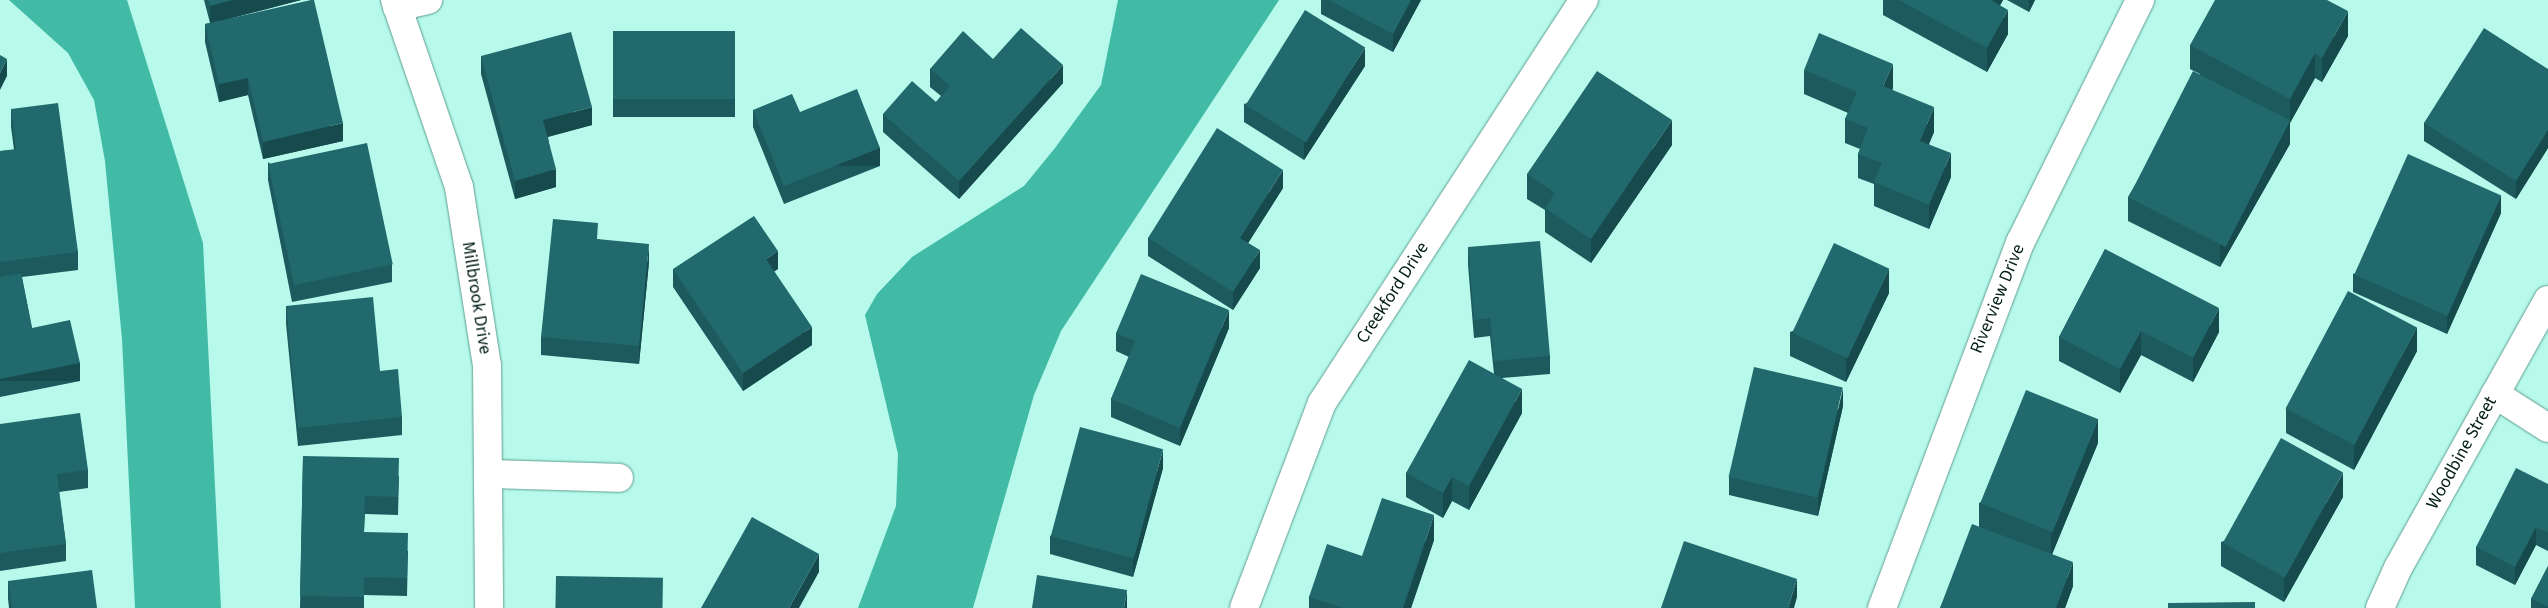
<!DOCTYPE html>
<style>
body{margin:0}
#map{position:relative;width:2548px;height:608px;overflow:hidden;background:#b7faeb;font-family:"Source Sans 3",sans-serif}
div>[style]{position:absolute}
.water>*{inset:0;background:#41baa6}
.roads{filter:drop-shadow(0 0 1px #5e9e91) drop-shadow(0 0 1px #5e9e91)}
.street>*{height:28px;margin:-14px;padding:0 14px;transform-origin:14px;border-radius:14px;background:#fff}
.wall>*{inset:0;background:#1c5a5d;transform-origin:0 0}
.shaded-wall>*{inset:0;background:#174a4c;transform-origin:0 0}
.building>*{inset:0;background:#21696c;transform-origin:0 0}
span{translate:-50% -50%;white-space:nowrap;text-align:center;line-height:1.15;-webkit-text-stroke:5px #fff;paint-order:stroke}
.street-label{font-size:18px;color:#011c17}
</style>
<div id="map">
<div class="water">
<i style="clip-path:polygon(9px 0,127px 0,203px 243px,221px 608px,135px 608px,122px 339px,105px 161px,94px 100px,68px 53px)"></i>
<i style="clip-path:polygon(1118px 0,1279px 0,1061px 331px,1034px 395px,973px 608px,858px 608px,896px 506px,898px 454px,865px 315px,877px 294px,912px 257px,1024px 186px,1055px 148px,1101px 85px)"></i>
</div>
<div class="roads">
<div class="street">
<i style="left:395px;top:0;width:198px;rotate:71.1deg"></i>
<i style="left:459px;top:187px;width:180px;rotate:81.1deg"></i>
<i style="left:487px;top:365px;width:243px;rotate:89.5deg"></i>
<i style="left:397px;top:7px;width:32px;rotate:-13deg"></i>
<i style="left:2495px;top:394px;width:63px;rotate:32.7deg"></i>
<i style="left:488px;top:474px;width:131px;rotate:1.7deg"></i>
<i style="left:1244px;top:608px;width:219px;rotate:-69.2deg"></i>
<i style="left:1322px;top:403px;width:481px;rotate:-57deg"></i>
<i style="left:1882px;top:608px;width:392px;rotate:-69.3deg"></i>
<i style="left:2021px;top:241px;width:269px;rotate:-63.7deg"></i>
<i style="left:2380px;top:608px;width:44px;rotate:-65.8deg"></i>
<i style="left:2398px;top:568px;width:307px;rotate:-60.8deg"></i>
</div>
</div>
<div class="wall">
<i style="clip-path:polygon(204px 0,301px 0,230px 18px,343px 141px,263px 159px,248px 95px,219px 102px,205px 42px,205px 24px,210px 23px)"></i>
<i style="clip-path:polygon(1321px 0,1421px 0,1393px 52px,1321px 14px)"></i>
<i style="clip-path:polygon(1883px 0,2003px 0,2000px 5px,2008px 34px,1987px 72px,1883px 15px)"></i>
<i style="clip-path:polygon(2007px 0,2035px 0,2029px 12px)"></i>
<i style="left:613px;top:31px;width:122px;height:86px"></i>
<i style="clip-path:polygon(2348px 36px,2322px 82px,2315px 78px,2290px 123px,2290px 144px,2220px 267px,2128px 221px,2128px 197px,2200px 74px,2190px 69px,2190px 45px)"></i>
<i style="clip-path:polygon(481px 56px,592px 125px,548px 137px,556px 187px,515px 199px,481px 74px)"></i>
<i style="clip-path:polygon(993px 59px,1063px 83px,959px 199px,883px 132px,883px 114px,936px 102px,941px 96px,930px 87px,930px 69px)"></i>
<i style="clip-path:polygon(1365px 66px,1304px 160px,1244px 122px,1244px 104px)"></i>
<i style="clip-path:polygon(2548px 69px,2548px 148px,2516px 199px,2424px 141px,2424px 123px)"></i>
<i style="clip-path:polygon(1804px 70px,1893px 88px,1892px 90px,1934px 132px,1929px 144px,1951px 177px,1929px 229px,1874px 206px,1874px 184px,1858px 178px,1858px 154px,1860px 149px,1845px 143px,1845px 119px,1848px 113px,1804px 94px)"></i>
<i style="clip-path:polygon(11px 109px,78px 252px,78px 270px,22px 277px,32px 328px,80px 381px,0 397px,0 151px,14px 150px,11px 127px)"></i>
<i style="clip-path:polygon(753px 110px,800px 112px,880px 166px,784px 204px,753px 127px)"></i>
<i style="clip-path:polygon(1672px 145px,1591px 263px,1545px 232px,1545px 210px,1527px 199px,1527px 174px)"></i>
<i style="clip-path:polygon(268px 162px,392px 264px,392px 282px,292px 302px,268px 180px)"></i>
<i style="clip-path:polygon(1283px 188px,1248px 243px,1260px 268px,1233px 310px,1148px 256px,1148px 238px)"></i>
<i style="clip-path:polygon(2501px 213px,2447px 334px,2353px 292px,2353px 274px)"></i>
<i style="clip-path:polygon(598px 239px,649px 262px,639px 364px,541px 355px,541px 337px)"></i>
<i style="clip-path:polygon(1468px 247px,1550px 356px,1550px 374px,1502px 378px,1522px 413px,1469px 510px,1452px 501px,1443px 518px,1406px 497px,1406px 473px,1494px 374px,1490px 336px,1474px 338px,1468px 265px)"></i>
<i style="clip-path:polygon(2105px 249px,2219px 332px,2193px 382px,2141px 355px,2120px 393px,2059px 361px,2059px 337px)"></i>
<i style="clip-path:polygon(673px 269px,778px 269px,774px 271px,812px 345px,743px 391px,673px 287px)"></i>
<i style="clip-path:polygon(1889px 293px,1846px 382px,1790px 356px,1790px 332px)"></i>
<i style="clip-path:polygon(286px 306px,380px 371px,402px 417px,402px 435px,298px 446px,286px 324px)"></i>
<i style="clip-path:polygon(1229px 328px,1180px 446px,1111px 417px,1111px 399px,1129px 357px,1116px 351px,1116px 333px)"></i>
<i style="clip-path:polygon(2417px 351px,2354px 470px,2286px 433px,2286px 409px)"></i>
<i style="clip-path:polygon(1843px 406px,1818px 516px,1729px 495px,1729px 477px)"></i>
<i style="clip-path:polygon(0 424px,88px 470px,88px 488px,59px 492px,66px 544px,66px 561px,0 571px)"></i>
<i style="clip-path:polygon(2098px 443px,2052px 554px,2073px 586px,2065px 608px,1940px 608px,1979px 527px,1979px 503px)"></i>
<i style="clip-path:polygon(303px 456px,399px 476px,398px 515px,365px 514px,364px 532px,408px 551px,407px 596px,364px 595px,364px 608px,300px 608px)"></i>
<i style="clip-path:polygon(1163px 468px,1133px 577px,1050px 554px,1050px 536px)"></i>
<i style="clip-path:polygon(2548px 484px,2548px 551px,2536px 545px,2515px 585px,2476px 565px,2476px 547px)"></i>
<i style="clip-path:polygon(2343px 497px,2284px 602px,2221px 566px,2221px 542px)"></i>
<i style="clip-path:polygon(1434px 540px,1411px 608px,1309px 608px,1309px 597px,1362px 556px)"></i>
<i style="clip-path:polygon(2548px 566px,2548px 608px,2531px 608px,2531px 599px)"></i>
<i style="clip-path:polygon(8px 581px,97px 608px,9px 608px,8px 599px)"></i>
</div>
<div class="shaded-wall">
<i style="clip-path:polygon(232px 0,301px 0,210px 24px,210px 6px)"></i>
<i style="clip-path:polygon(1411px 0,1421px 0,1393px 52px,1393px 34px)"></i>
<i style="clip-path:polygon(1990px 0,2003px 0,1990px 24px)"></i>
<i style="clip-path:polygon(2029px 0,2035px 0,2029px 12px)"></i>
<i style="clip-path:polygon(2008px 10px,2008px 34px,1987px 72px,1987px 48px)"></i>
<i style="clip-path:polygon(2348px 11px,2348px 36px,2322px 82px,2322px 58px)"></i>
<i style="clip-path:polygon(1365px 48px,1365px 66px,1304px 160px,1304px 142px)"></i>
<i style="clip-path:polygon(2315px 53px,2315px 78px,2290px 123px,2290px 144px,2220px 267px,2220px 243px,2290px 120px,2290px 99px)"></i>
<i style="clip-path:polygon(7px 59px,7px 76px,0 90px,0 73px)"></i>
<i style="clip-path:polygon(1893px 64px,1893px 88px,1883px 110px,1883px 86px)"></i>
<i style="clip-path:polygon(1063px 65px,1063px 83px,959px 199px,959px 181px)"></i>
<i style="clip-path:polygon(248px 78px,248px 95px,219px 102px,219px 84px)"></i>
<i style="clip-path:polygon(592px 107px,592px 125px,543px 138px,543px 120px)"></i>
<i style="clip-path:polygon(1934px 107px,1934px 132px,1920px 165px,1920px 141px)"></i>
<i style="clip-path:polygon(1672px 120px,1672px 145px,1591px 263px,1591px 239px)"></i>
<i style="clip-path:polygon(343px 123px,343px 141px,263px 159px,263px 142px)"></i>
<i style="clip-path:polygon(2548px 130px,2548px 148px,2516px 199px,2516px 181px)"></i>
<i style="left:880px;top:148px;width:18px;height:103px;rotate:90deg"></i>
<i style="clip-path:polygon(1951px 153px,1951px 177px,1929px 229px,1929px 205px)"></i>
<i style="clip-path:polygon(556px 169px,556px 187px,515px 199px,515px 181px)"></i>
<i style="clip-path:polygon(1283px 170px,1283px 188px,1240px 256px,1240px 238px)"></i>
<i style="clip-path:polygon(2501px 195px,2501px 213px,2447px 334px,2447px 316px)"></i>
<i style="clip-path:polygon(649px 244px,649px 262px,639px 364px,639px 346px)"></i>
<i style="clip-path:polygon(1260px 250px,1260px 268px,1233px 310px,1233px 292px)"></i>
<i style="clip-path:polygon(778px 251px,778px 269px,766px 277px,766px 259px)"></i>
<i style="clip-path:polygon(1889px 269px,1889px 293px,1846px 382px,1846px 358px)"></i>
<i style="clip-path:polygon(2219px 308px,2219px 332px,2193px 382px,2193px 358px)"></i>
<i style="clip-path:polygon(1229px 310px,1229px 328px,1180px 446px,1180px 428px)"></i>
<i style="clip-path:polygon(812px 327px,812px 345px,743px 391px,743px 373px)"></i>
<i style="clip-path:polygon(2417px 327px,2417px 351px,2354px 470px,2354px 445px)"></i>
<i style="clip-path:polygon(2141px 331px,2141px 355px,2120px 393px,2120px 369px)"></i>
<i style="left:80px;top:363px;width:18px;height:82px;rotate:90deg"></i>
<i style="clip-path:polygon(1843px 388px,1843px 406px,1818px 516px,1818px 498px)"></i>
<i style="clip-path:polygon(1522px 389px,1522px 413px,1469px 510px,1469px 486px)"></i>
<i style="clip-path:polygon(2098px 419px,2098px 443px,2051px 557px,2051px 533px)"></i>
<i style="clip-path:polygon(1163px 450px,1163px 468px,1133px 577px,1133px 559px)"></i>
<i style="clip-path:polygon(2343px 473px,2343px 497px,2284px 602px,2284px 578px)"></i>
<i style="clip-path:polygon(1452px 477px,1452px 501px,1443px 518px,1443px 493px)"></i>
<i style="clip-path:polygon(1434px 515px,1434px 540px,1411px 608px,1403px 608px)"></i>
<i style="clip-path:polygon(2536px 527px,2536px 545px,2515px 585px,2515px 567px)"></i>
<i style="clip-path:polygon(819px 554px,819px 572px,799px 608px,789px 608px)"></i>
<i style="clip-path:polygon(2073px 562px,2073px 586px,2065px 608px,2056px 608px)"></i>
<i style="clip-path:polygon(1797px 579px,1797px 597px,1794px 608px,1788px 608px)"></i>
<i style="clip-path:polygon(1127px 590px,1127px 608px,1124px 608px)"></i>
</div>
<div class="building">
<i style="clip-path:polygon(208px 0,232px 0,210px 6px)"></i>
<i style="clip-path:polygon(311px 0,314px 0,343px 123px,263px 142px,248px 78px,219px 84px,205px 24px)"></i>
<i style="clip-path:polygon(1329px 0,1411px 0,1393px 34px)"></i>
<i style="clip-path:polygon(1899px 0,1991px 0,2008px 10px,1987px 48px)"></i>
<i style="clip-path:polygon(2215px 0,2327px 0,2348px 11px,2322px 58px,2315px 53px,2290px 99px,2190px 45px)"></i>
<i style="left:1305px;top:10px;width:71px;height:112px;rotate:32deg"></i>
<i style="clip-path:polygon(1021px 28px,1063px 65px,959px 181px,883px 114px,912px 81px,936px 102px,950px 86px,930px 69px,963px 31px,993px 59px)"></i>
<i style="clip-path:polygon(2484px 28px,2548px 69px,2548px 130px,2516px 181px,2424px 123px)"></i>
<i style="left:613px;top:31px;width:122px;height:68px"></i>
<i style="clip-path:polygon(571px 32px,592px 107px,543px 120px,556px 169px,515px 181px,481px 56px)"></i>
<i style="clip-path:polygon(1819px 33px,1893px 64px,1883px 86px,1934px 107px,1920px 141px,1951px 153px,1929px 205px,1874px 182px,1882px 163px,1858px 154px,1868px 128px,1845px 119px,1857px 92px,1804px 70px)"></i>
<i style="clip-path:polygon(0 55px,7px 59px,0 73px)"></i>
<i style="clip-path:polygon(1597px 71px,1672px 120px,1591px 239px,1545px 208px,1555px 193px,1527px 174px)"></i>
<i style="left:2193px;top:71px;width:109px;height:142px;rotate:27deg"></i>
<i style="clip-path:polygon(857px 89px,880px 148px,784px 186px,753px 110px,792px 94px,800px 112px)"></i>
<i style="clip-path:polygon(58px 103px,78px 252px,0 262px,0 151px,16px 149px,11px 109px)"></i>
<i style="clip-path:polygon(1217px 128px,1283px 170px,1240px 238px,1260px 250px,1233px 292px,1148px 238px)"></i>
<i style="left:367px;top:143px;width:124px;height:101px;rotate:78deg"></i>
<i style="left:2408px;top:154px;width:102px;height:132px;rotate:24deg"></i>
<i style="clip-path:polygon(754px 216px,778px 251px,766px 259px,812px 327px,743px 373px,673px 269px)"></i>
<i style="clip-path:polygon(553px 219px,598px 223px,597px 239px,649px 244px,639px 346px,541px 337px)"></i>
<i style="clip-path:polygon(1540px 241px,1550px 356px,1494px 361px,1490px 318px,1474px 320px,1468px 247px)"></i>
<i style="left:1834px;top:243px;width:61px;height:99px;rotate:25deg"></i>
<i style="clip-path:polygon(2105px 249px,2219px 308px,2193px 358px,2141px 331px,2120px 369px,2059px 337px)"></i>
<i style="clip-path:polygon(21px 273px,32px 328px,70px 320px,80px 363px,0 379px,0 277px)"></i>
<i style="clip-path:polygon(1141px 274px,1229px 310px,1180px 428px,1111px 399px,1135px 341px,1116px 333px)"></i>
<i style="left:2348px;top:291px;width:78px;height:133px;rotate:28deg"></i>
<i style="clip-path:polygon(373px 297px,380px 371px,398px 369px,402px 417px,298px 428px,286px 306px)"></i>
<i style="clip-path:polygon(1469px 360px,1522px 389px,1469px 486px,1452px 477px,1443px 493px,1406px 473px)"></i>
<i style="left:1754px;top:367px;width:91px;height:113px;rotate:13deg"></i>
<i style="left:2026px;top:390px;width:78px;height:122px;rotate:22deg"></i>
<i style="clip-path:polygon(80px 413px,88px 470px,57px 474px,66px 544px,0 553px,0 424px)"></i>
<i style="left:1080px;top:427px;width:86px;height:113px;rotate:15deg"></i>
<i style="left:2281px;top:438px;width:71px;height:120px;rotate:29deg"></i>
<i style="clip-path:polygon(303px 456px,399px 458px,398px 497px,365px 496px,364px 532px,408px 533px,407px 578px,364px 577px,364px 597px,300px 596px)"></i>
<i style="clip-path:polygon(2516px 468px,2548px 484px,2548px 533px,2536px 527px,2515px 567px,2476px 547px)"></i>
<i style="clip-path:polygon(1382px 498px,1434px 515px,1403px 608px,1343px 608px,1309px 597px,1327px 544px,1362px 556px)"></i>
<i style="clip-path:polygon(752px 517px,819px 554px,789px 608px,701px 608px)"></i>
<i style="clip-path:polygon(1972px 524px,2073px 562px,2056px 608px,1940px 608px)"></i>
<i style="clip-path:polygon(1684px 541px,1797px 579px,1788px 608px,1661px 608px)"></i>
<i style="clip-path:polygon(2548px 566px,2548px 607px,2531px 599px)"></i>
<i style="clip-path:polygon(92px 570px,97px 608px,12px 608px,8px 581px)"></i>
<i style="clip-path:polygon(1037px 575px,1127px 590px,1124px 608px,1032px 608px)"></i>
<i style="left:556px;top:576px;width:107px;height:32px;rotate:1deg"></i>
<i style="clip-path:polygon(2255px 602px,2255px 608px,2168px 608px,2168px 603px)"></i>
</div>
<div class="street-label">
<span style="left:1393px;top:293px;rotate:-57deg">Creekford Drive</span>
<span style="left:476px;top:298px;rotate:81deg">Millbrook Drive</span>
<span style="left:1998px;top:299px;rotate:-68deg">Riverview Drive</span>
<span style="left:2462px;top:453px;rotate:-61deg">Woodbine Street</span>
</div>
</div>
